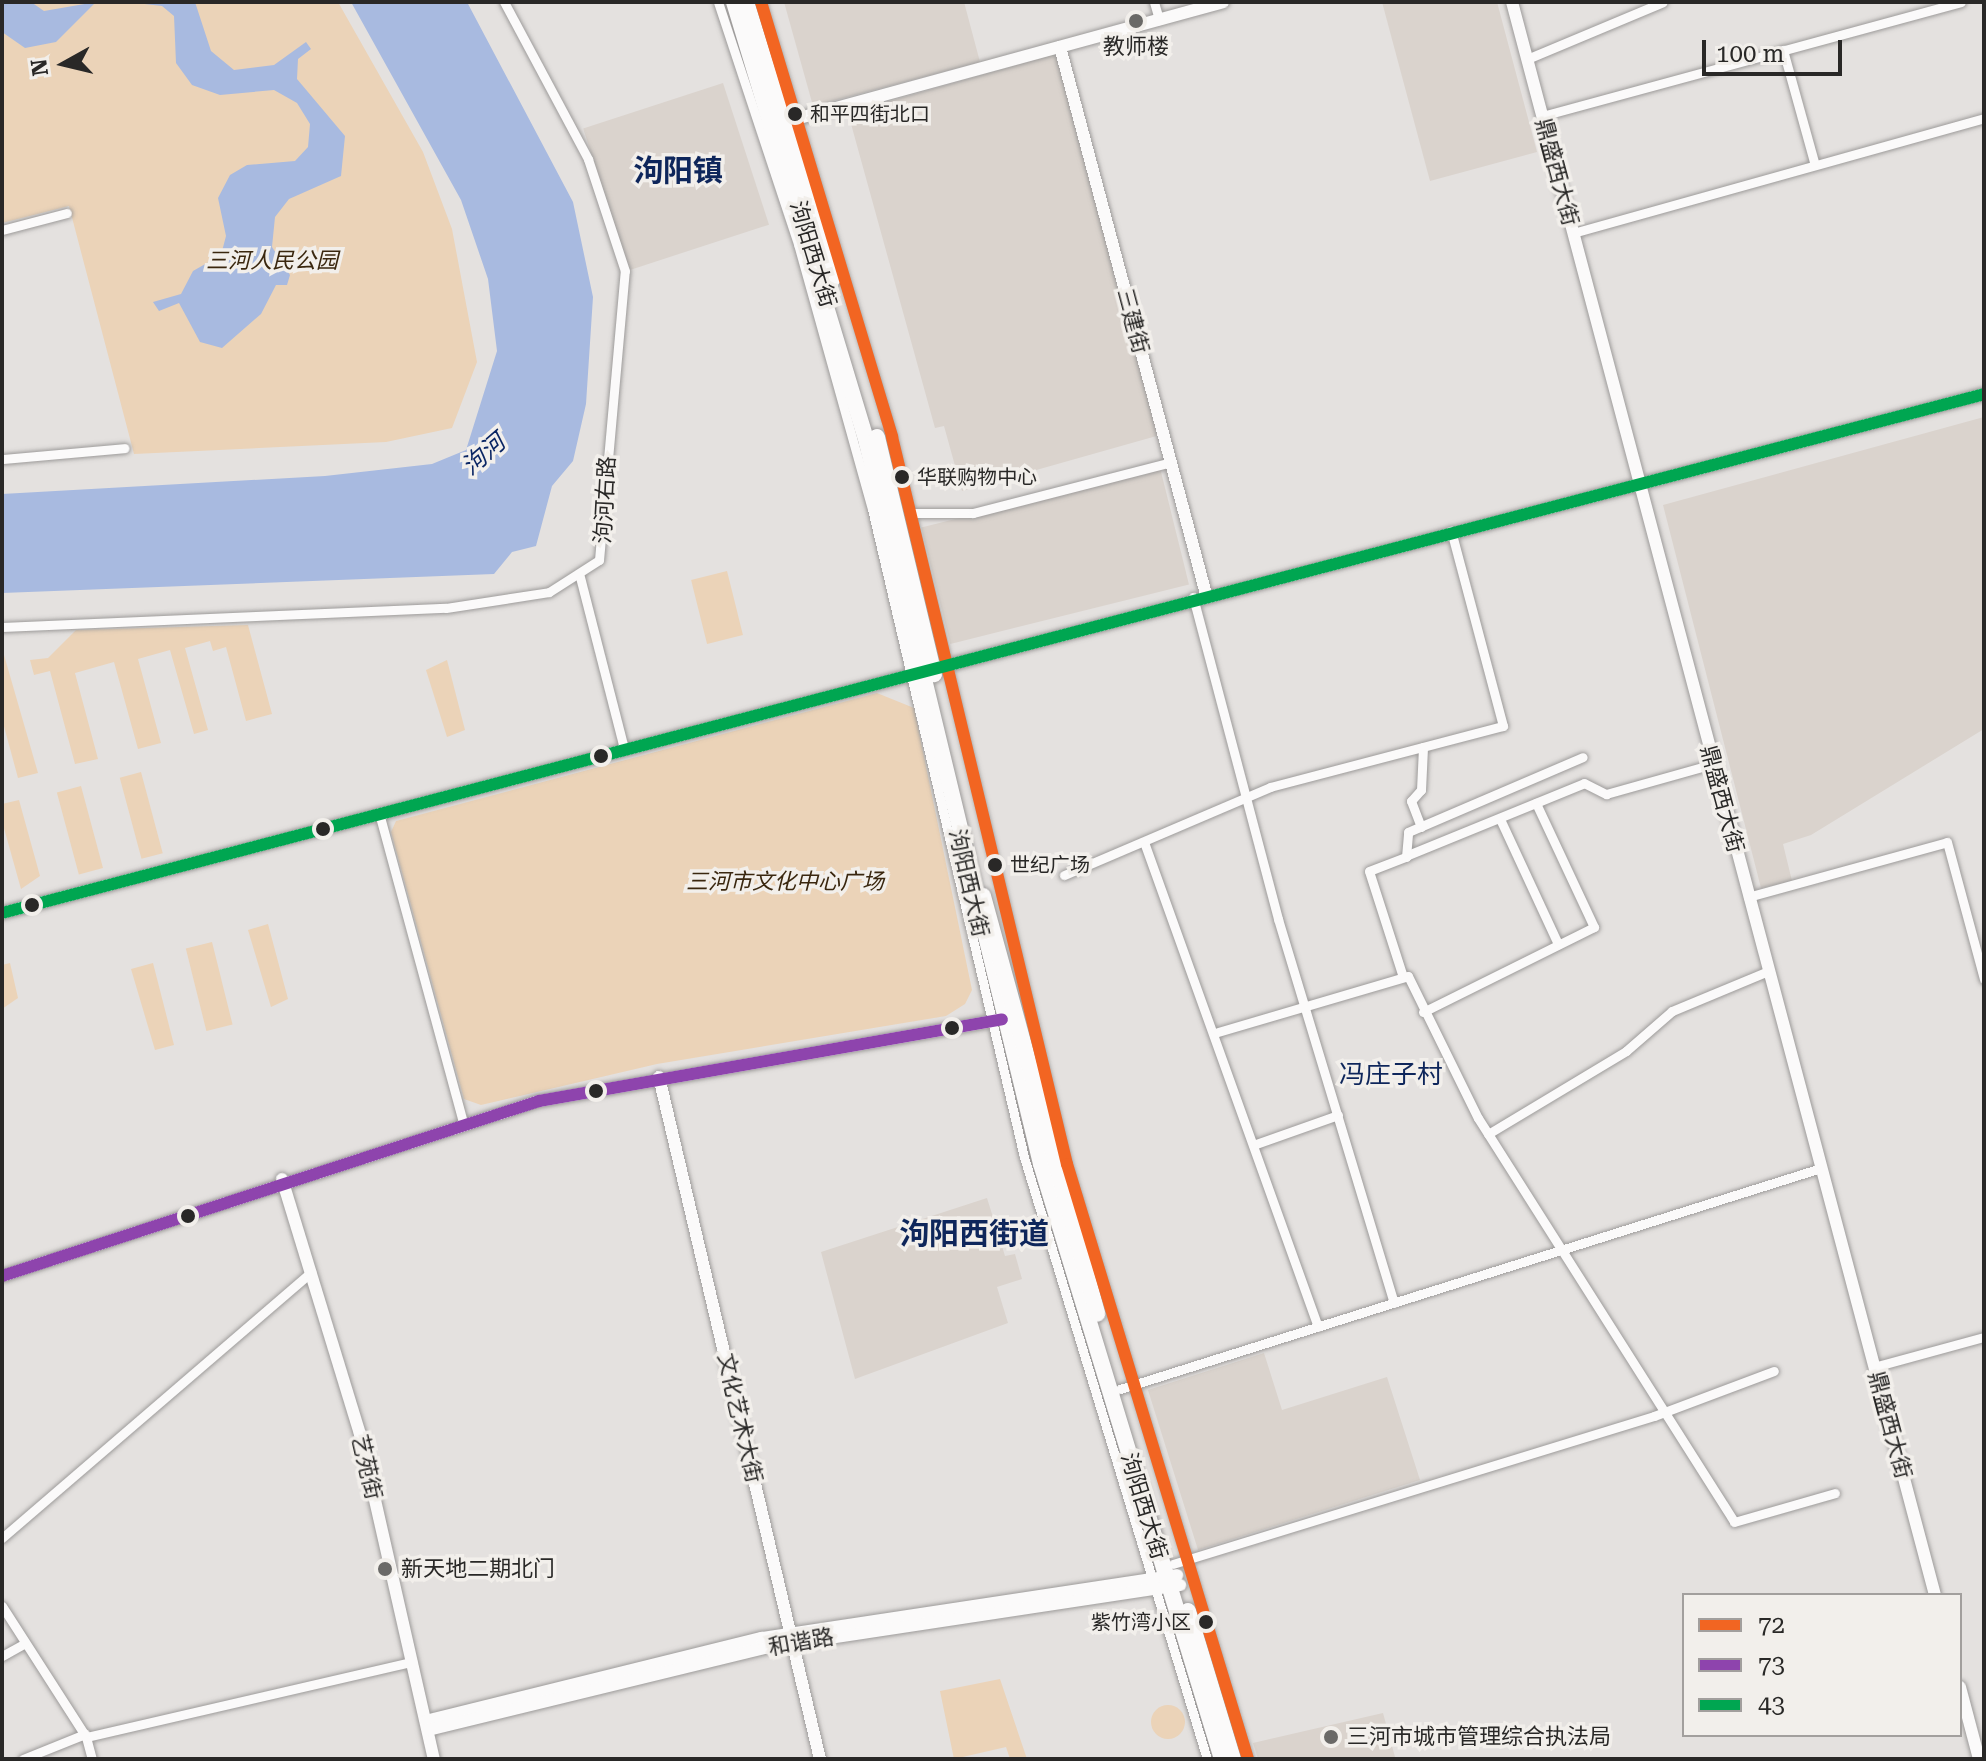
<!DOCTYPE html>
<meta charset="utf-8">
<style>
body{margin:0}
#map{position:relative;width:1986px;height:1761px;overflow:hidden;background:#e4e1df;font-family:"Roboto Serif","Noto Sans SC",serif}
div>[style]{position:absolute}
.built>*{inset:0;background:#dad3cd;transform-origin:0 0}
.green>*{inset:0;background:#ebd3b8;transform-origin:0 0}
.round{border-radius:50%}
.water>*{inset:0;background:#a8bae0}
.roads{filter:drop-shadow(0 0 2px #9d9b9a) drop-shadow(0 0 2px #9d9b9a)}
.street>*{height:9px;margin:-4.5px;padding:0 4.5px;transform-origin:4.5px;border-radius:4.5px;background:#fbfafa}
.secondary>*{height:12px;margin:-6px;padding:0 6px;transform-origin:6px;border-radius:6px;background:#fbfafa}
.highway>*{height:16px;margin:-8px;padding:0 8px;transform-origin:8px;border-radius:8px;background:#fbfafa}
.bus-1>*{height:12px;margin:-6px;padding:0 6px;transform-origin:6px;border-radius:6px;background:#f26522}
.bus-2>*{height:12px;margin:-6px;padding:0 6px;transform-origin:6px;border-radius:6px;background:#8e44ad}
.bus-3>*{height:12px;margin:-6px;padding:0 6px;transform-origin:6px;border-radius:6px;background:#00a651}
.dots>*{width:22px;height:22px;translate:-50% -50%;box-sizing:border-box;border:4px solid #f2efeb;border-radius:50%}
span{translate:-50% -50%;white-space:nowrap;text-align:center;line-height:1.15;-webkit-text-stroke:7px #f2efeb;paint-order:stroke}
.bus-label{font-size:20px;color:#292827}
.left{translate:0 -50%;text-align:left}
.right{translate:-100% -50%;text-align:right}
.poi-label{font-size:22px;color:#292827}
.street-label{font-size:22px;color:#292827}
.park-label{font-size:22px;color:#3a270f;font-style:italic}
.water-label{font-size:24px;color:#092564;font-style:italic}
.quarter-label{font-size:26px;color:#0e265b}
.district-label{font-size:30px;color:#0e265b;font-weight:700}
.frame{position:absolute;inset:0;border:4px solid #292827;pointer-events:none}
.legend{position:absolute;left:1682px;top:1593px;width:280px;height:144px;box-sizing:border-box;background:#f2efeb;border:2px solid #a29f9d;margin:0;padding:10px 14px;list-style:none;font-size:24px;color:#292827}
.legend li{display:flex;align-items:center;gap:16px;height:40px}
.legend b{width:40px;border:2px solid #a29f9d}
.north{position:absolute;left:24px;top:24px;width:80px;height:80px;-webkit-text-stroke:6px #f2efeb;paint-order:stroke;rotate:262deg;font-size:22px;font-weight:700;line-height:32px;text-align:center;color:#292827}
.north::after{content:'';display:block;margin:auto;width:28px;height:36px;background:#292827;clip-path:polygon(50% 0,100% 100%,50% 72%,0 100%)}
.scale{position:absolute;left:1702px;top:40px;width:140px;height:36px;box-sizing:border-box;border:4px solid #292827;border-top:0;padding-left:10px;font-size:24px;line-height:28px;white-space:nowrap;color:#292827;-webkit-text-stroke:6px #f2efeb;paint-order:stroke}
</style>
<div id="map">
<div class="built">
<i style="clip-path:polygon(784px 2px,964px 2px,980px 62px,813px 106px)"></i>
<i style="clip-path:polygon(1382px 2px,1497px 2px,1537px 152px,1430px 181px)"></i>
<i style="clip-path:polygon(1056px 54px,1160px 435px,962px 491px,944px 426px,935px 428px,848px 113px)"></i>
<i style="left:723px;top:83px;width:149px;height:147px;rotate:72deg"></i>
<i style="clip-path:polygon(1984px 417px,1984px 729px,1811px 835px,1783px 844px,1792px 881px,1761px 888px,1663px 505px)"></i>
<i style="left:1160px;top:468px;width:120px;height:246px;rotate:76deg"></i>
<i style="clip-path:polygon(987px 1198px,1005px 1256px,1015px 1254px,1022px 1279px,997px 1287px,1008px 1323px,855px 1379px,821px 1252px)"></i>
<i style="clip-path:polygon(1264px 1353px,1282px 1410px,1387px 1377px,1420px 1480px,1198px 1550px,1148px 1390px)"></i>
<i style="clip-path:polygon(1383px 1713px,1395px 1757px,1409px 1759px,1258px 1759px,1253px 1743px)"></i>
</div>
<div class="green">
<i style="clip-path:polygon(2px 2px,338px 2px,423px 152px,452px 229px,477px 362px,452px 428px,386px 442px,134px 454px,69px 206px,2px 223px)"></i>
<i style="left:727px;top:571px;width:66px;height:37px;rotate:76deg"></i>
<i style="clip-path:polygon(248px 625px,272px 714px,246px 721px,226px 647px,213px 651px,210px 641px,185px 648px,208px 730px,194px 734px,170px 650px,138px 659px,161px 743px,138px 749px,114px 662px,75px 673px,98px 759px,75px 764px,50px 671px,34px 675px,30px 660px,48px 658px,76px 630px)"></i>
<i style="clip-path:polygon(2px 648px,38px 773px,18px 778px,2px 719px)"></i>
<i style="clip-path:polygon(447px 660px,465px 730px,447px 737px,426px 670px)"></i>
<i style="clip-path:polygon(877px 693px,914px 708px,972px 990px,965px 1004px,946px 1016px,657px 1064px,481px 1105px,464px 1099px,391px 832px,396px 821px)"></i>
<i style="left:141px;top:772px;width:84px;height:22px;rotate:75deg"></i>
<i style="left:81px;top:786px;width:85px;height:25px;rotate:75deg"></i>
<i style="clip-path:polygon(19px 800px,40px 876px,21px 889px,2px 821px,2px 804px)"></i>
<i style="clip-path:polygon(268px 924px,288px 999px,271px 1007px,248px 930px)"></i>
<i style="left:212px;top:942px;width:85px;height:27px;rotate:76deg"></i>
<i style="clip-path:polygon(10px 963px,18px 998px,2px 1009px,2px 965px)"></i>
<i style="clip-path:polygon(153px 963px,174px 1045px,155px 1050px,131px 969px)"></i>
<i style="clip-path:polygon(1000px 1679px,1027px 1759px,1010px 1759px,1006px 1747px,954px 1759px,940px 1691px)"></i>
<i class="round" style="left:1151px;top:1705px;width:34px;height:34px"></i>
</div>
<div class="water">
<i style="clip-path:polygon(2px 2px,31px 2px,44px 11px,96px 2px,56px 42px,25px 48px,2px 32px)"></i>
<i style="clip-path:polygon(127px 2px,195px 2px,211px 51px,234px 70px,274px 65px,306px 42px,311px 49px,298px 59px,297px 79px,345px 136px,341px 176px,289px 199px,275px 217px,272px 247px,290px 275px,287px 285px,276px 285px,261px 314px,222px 348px,200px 342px,179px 303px,159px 311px,153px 302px,181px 294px,193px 271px,221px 255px,226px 236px,218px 198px,230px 175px,247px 165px,295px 161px,308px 147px,310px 124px,297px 103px,274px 90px,220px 95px,192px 85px,176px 63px,174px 16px,162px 6px)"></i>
<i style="clip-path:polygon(351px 2px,467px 2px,573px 202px,593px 297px,586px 404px,573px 461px,552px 486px,536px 546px,512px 552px,494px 574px,2px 593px,2px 494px,325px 476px,432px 464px,466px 450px,497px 351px,488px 279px,461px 200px)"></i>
</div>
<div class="roads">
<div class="street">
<i style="left:718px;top:2px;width:255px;rotate:71.7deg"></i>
<i style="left:798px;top:244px;width:275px;rotate:74.4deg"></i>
<i style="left:872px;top:509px;width:666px;rotate:76.8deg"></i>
<i style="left:1024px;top:1157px;width:629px;rotate:73.09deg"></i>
<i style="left:761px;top:2px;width:454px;rotate:73.2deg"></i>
<i style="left:892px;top:437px;width:748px;rotate:76.47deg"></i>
<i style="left:1067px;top:1164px;width:622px;rotate:73.08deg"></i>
<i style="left:1154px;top:2px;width:19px;rotate:74deg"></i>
<i style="left:1783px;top:50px;width:119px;rotate:74.5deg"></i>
<i style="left:1527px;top:59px;width:147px;rotate:-22.7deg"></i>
<i style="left:1542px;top:116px;width:434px;rotate:-15.2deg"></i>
<i style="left:2px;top:230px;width:67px;rotate:-14.7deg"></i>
<i style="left:1573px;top:233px;width:427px;rotate:-15.6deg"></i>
<i style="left:2px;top:459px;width:123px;rotate:-5.1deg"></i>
<i style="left:909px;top:513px;width:64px"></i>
<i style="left:973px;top:513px;width:204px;rotate:-14.4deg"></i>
<i style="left:580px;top:577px;width:177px;rotate:75.6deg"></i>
<i style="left:1193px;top:597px;width:333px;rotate:75.2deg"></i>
<i style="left:1278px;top:919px;width:401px;rotate:73.2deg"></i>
<i style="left:2px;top:627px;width:444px;rotate:-2.5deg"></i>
<i style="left:446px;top:608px;width:104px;rotate:-8.8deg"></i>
<i style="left:549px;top:592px;width:59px;rotate:-32.6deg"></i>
<i style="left:599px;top:560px;width:290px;rotate:-84.9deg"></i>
<i style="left:625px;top:271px;width:118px;rotate:-108.3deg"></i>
<i style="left:588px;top:159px;width:178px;rotate:-118.1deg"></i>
<i style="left:379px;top:813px;width:321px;rotate:74.8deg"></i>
<i style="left:1500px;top:819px;width:138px;rotate:65.1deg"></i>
<i style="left:1421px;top:827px;width:28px;rotate:-111deg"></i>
<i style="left:1411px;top:801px;width:15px;rotate:-48deg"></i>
<i style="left:1421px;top:790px;width:43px;rotate:-87.3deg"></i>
<i style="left:1144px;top:842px;width:515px;rotate:70.26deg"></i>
<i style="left:1408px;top:855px;width:190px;rotate:-22.2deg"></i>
<i style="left:1584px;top:783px;width:25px;rotate:27deg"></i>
<i style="left:1606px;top:794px;width:111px;rotate:-15.7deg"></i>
<i style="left:1064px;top:875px;width:224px;rotate:-23.1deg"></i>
<i style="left:1270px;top:787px;width:241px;rotate:-14.7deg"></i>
<i style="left:1503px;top:726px;width:202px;rotate:-104.9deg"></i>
<i style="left:1748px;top:897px;width:206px;rotate:-15.4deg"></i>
<i style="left:1947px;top:842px;width:142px;rotate:74.9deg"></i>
<i style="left:1403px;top:977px;width:111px;rotate:-107.8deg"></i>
<i style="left:1369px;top:871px;width:40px;rotate:-21deg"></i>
<i style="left:1406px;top:857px;width:25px;rotate:-85deg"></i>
<i style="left:1408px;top:832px;width:190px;rotate:-23.2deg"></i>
<i style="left:1423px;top:1012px;width:191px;rotate:-26.4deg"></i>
<i style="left:1594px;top:927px;width:137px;rotate:-115.1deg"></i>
<i style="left:1218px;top:1032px;width:198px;rotate:-16.4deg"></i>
<i style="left:1408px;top:976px;width:158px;rotate:63.8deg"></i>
<i style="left:1478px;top:1118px;width:478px;rotate:57.6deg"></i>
<i style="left:1734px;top:1522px;width:105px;rotate:-16deg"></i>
<i style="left:1488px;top:1134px;width:161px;rotate:-31deg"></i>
<i style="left:1626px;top:1051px;width:61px;rotate:-41deg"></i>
<i style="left:1672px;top:1011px;width:104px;rotate:-22.6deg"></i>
<i style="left:1256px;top:1144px;width:87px;rotate:-19.5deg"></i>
<i style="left:1874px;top:1367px;width:114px;rotate:-15.3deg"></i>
<i style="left:1120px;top:1389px;width:735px;rotate:-17.5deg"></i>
<i style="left:2px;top:1538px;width:408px;rotate:-40.7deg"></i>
<i style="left:1173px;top:1564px;width:503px;rotate:-17.1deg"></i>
<i style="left:1654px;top:1416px;width:128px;rotate:-20.6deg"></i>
<i style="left:2px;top:1606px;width:156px;rotate:57.3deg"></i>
<i style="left:86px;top:1737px;width:23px;rotate:75deg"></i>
<i style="left:2px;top:1656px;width:26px;rotate:-29deg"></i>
<i style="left:86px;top:1737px;width:335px;rotate:-13deg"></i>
<i style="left:23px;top:1759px;width:67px;rotate:-22deg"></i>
</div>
<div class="secondary">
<i style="left:1512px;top:2px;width:1648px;rotate:75.13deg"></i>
<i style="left:1060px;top:47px;width:566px;rotate:75.06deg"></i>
<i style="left:785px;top:122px;width:454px;rotate:-15.3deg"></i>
<i style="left:2px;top:913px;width:2049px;rotate:-14.67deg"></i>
<i style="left:659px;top:1077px;width:701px;rotate:76.72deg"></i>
<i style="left:282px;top:1179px;width:267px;rotate:73deg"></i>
<i style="left:360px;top:1434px;width:333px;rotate:77.2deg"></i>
<i style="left:2px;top:1276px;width:565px;rotate:-18.05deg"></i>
<i style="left:539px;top:1101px;width:470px;rotate:-10deg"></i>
<i style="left:1960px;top:1687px;width:74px;rotate:75.2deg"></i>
<i style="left:426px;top:1721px;width:346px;rotate:-13.9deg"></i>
<i style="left:762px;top:1638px;width:420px;rotate:-8.6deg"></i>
<i style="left:428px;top:1730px;width:346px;rotate:-13.7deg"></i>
<i style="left:764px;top:1648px;width:421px;rotate:-8.6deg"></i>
</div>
<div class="highway">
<i style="left:734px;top:2px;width:461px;rotate:73.2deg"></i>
<i style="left:867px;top:443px;width:742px;rotate:76.43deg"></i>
<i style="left:1041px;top:1164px;width:622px;rotate:73.08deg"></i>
<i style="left:746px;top:2px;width:290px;rotate:72.6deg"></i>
<i style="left:877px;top:437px;width:244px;rotate:76.5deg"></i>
<i style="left:983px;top:896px;width:433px;rotate:74.7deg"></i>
<i style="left:1188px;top:1611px;width:155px;rotate:73.1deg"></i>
</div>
</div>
<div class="bus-1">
<i style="left:761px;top:2px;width:454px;rotate:73.2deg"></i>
<i style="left:892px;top:437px;width:748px;rotate:76.47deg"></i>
<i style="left:1067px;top:1164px;width:622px;rotate:73.08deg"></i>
</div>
<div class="bus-2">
<i style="left:2px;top:1276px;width:565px;rotate:-18.05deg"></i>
<i style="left:539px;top:1101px;width:470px;rotate:-10deg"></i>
</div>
<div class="bus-3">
<i style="left:2px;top:913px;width:2049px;rotate:-14.67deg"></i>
</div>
<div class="dots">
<i style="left:1136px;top:21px;background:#6a6967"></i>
<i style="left:795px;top:114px;background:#292827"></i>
<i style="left:902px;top:477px;background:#292827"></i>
<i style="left:601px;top:756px;background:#292827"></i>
<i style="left:323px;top:829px;background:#292827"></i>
<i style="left:995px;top:865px;background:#292827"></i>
<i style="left:32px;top:905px;background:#292827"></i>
<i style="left:952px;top:1028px;background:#292827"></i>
<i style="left:596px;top:1091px;background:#292827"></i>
<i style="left:188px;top:1216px;background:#292827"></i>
<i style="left:385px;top:1569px;background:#6a6967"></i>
<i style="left:1206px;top:1622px;background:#292827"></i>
<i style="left:1331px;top:1737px;background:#6a6967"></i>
</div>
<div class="bus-label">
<span class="left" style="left:810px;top:114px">和平四街北口</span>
<span class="left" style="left:917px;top:477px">华联购物中心</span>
<span class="left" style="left:1010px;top:865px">世纪广场</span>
<span class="right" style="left:1191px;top:1622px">紫竹湾小区</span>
</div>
<div class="poi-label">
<span style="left:1136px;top:47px">教师楼</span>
<span class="left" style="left:401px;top:1569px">新天地二期北门</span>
<span class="left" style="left:1347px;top:1737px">三河市城市管理综合执法局</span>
</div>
<div class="street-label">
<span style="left:1557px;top:172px;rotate:75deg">鼎盛西大街</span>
<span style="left:813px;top:254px;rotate:73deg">泃阳西大街</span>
<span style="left:1133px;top:321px;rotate:75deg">三建街</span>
<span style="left:605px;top:500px;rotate:-87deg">泃河右路</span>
<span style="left:1722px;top:799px;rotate:75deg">鼎盛西大街</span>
<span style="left:969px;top:883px;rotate:77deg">泃阳西大街</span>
<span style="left:740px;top:1418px;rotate:77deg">文化艺术大街</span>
<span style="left:1890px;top:1425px;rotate:75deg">鼎盛西大街</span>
<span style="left:367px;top:1467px;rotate:77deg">艺苑街</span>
<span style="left:1144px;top:1506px;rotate:73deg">泃阳西大街</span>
<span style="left:801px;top:1642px;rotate:-10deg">和谐路</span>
</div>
<div class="park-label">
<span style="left:272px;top:261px">三河人民公园</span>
<span style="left:785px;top:882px">三河市文化中心广场</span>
</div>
<div class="water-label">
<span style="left:484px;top:455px;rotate:-41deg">泃河</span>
</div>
<div class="quarter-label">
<span style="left:1391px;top:1075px">冯庄子村</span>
</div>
<div class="district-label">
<span style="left:678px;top:171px">泃阳镇</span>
<span style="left:974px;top:1234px">泃阳西街道</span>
</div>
<div class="frame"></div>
<ul class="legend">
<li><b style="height:10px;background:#f26522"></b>72</li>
<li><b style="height:10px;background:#8e44ad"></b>73</li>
<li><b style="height:10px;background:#00a651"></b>43</li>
</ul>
<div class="north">N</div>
<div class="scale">100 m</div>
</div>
